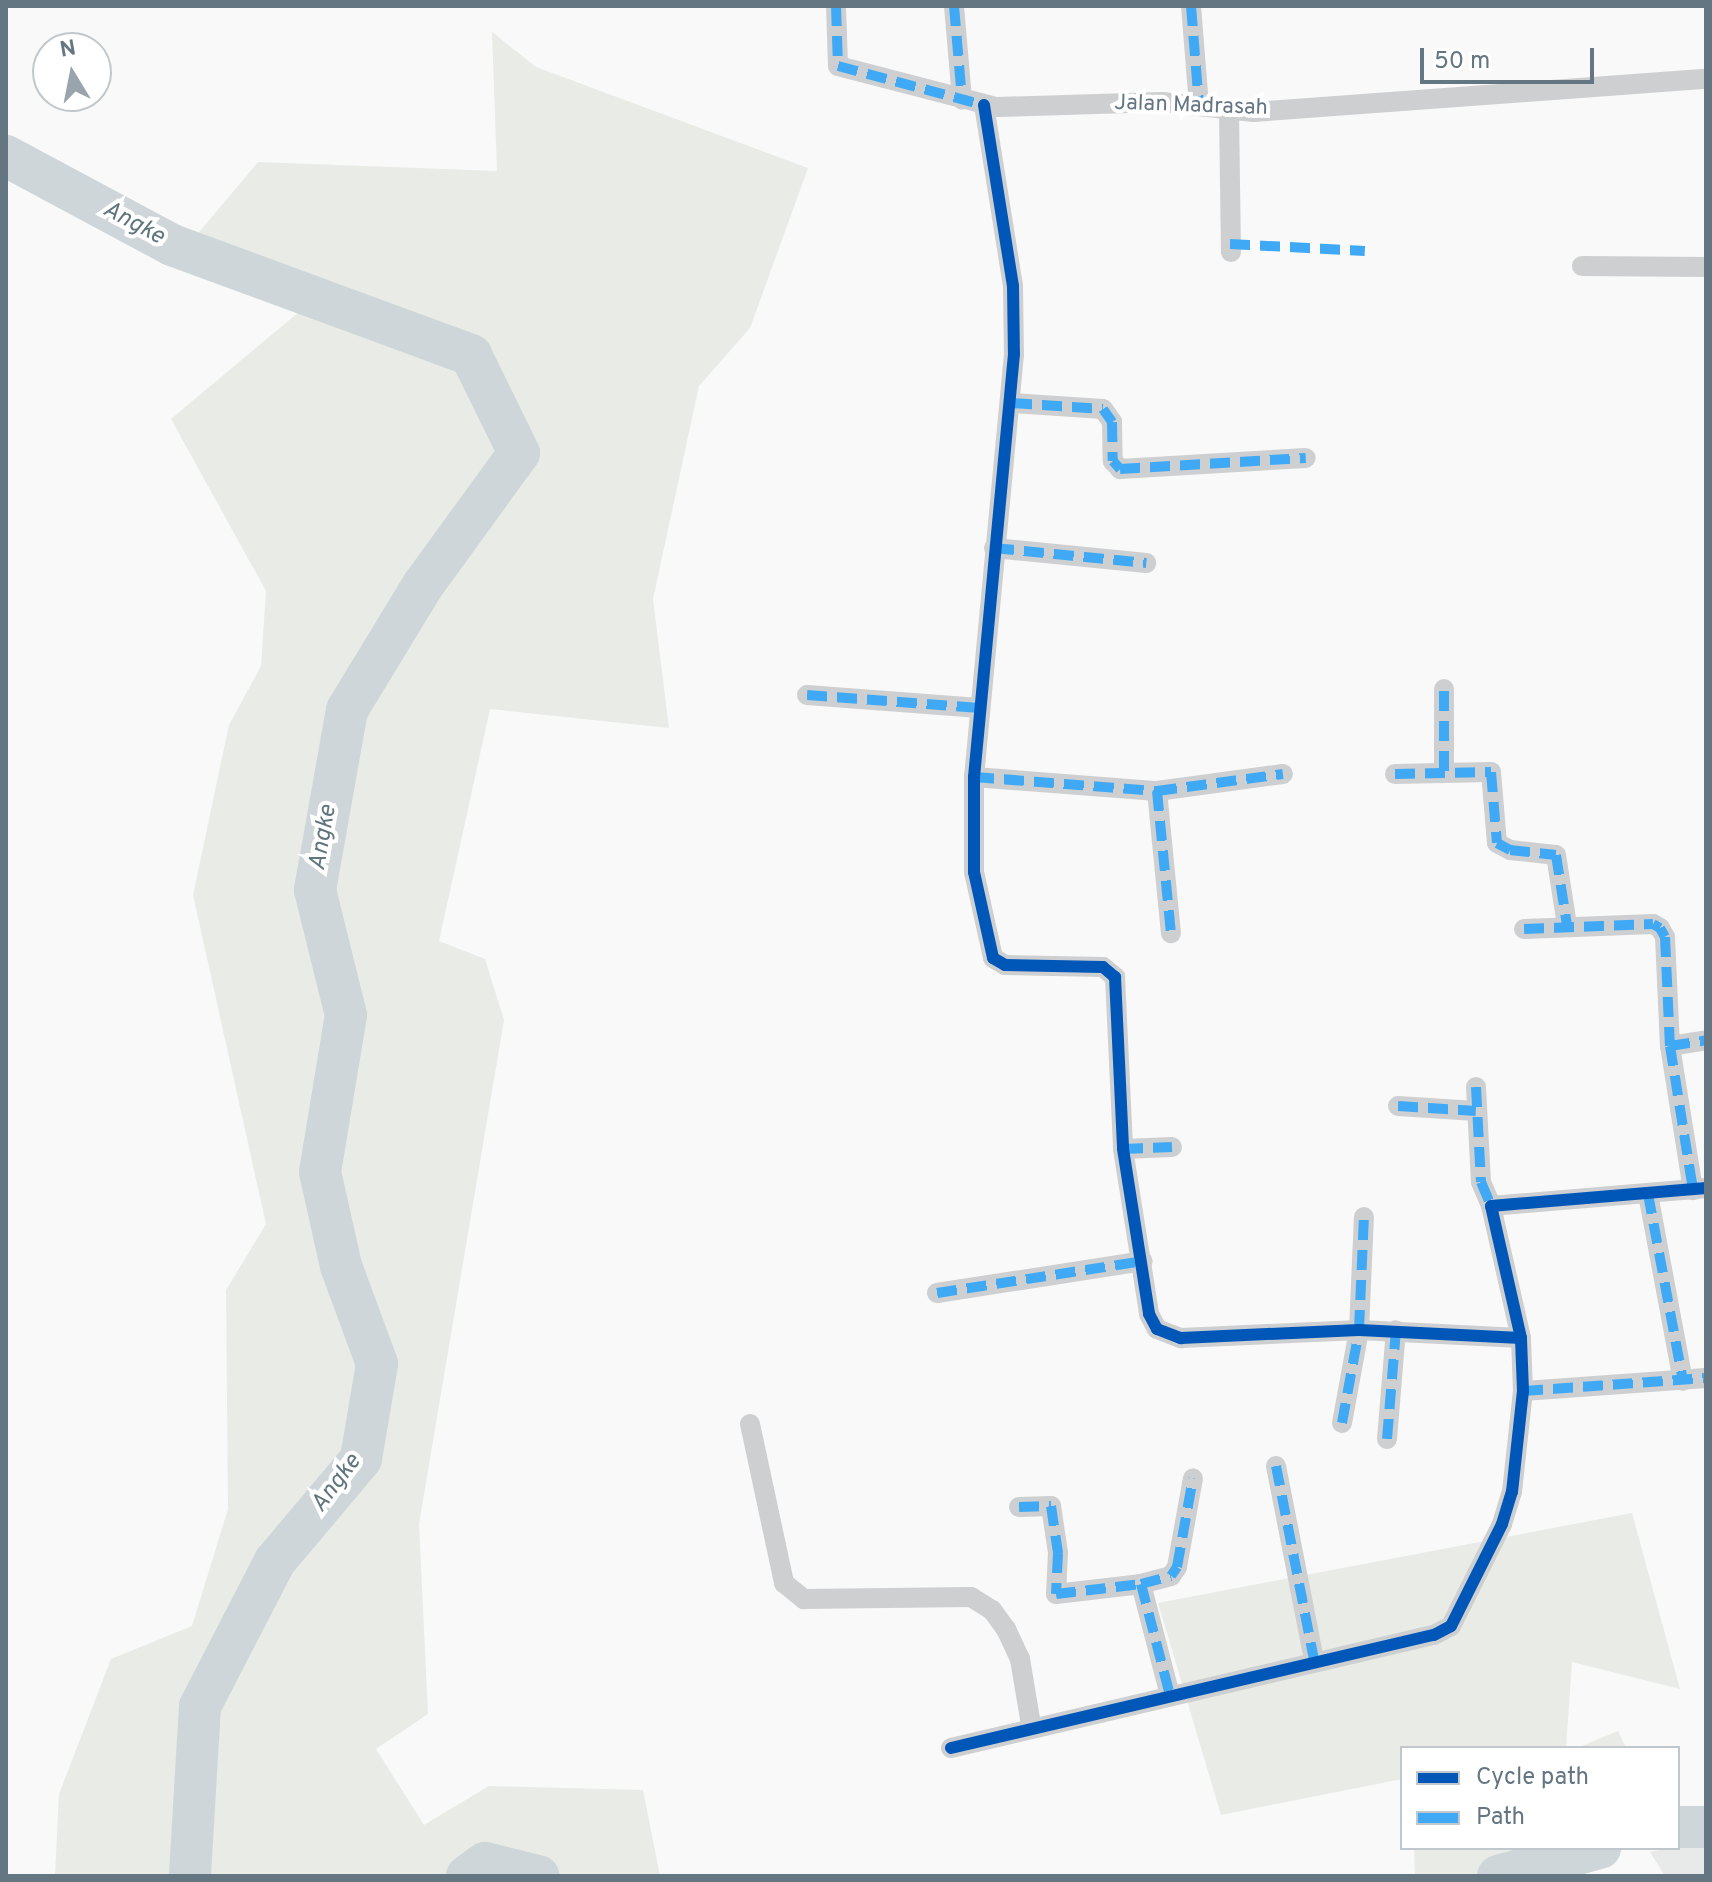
<!DOCTYPE html>
<style>
body{margin:0}
#map{position:relative;width:1712px;height:1882px;overflow:hidden;background:#f9f9f9;font-family:Overpass,sans-serif}
div>[style]{position:absolute}
.built>*{inset:0;background:#e8e9e9}
.green>*{inset:0;background:#e8ebe6}
.river>*{height:42px;margin:-21px;padding:0 21px;transform-origin:21px;border-radius:21px;background:#ced6d9}
.street>*{height:20px;margin:-10px;padding:0 10px;transform-origin:10px;border-radius:10px;background:#cecfd0}
.quiet>*{height:10px;margin-top:-5px;transform-origin:0;background:repeating-linear-gradient(90deg,#3fa9f5 0 20px,transparent 0 30px)}
.cycleway>*{height:12px;margin:-6px;padding:0 6px;transform-origin:6px;border-radius:6px;background:#0057b8}
span{translate:-50% -50%;white-space:nowrap;text-align:center;line-height:1.15;-webkit-text-stroke:8px #fff;paint-order:stroke}
.street-label{font-size:22px;color:#657683}
.water-label{font-size:24px;color:#60757c;font-style:italic}
.frame{position:absolute;inset:0;border:8px solid #657683;pointer-events:none}
.legend{position:absolute;left:1400px;top:1746px;width:280px;height:104px;box-sizing:border-box;background:#fff;border:2px solid #c1c8cd;margin:0;padding:10px 14px;list-style:none;font-size:24px;color:#657683}
.legend li{display:flex;align-items:center;gap:16px;height:40px}
.legend b{width:40px;border:2px solid #c1c8cd}
.north{position:absolute;left:32px;top:32px;width:80px;height:80px;box-sizing:border-box;background:#fff;border:2px solid #c1c8cd;border-radius:50%;rotate:350deg;font-size:22px;font-weight:700;line-height:32px;text-align:center;color:#657683}
.north::after{content:'';display:block;margin:auto;width:28px;height:36px;background:#99a4ac;clip-path:polygon(50% 0,100% 100%,50% 72%,0 100%)}
.scale{position:absolute;left:1420px;top:48px;width:174px;height:36px;box-sizing:border-box;border:4px solid #657683;border-top:0;padding-left:10px;font-size:24px;line-height:28px;white-space:nowrap;color:#657683;-webkit-text-stroke:6px #fff;paint-order:stroke}
</style>
<div id="map">
<div class="built">
<i style="clip-path:polygon(1706px 1841px,1706px 1876px,1665px 1876px,1650px 1852px)"></i>
</div>
<div class="green">
<i style="clip-path:polygon(492px 32px,536px 67px,808px 168px,750px 328px,699px 386px,653px 599px,669px 728px,490px 709px,439px 941px,485px 959px,504px 1020px,419px 1524px,428px 1714px,376px 1749px,424px 1825px,489px 1786px,643px 1790px,660px 1876px,55px 1876px,59px 1794px,111px 1659px,192px 1626px,228px 1509px,226px 1290px,266px 1224px,193px 895px,229px 725px,261px 666px,266px 591px,171px 419px,312px 301px,184px 250px,258px 162px,497px 171px)"></i>
<i style="clip-path:polygon(1632px 1513px,1680px 1689px,1572px 1662px,1566px 1748px,1402px 1748px,1402px 1779px,1221px 1815px,1158px 1603px)"></i>
<i style="clip-path:polygon(1618px 1731px,1626px 1748px,1577px 1748px)"></i>
<i style="clip-path:polygon(1414px 1848px,1570px 1848px,1510px 1876px,1415px 1876px)"></i>
</div>
<div class="river">
<i style="left:6px;top:156px;width:188px;rotate:28.2deg"></i>
<i style="left:172px;top:245px;width:319px;rotate:20.2deg"></i>
<i style="left:471px;top:355px;width:109px;rotate:63.9deg"></i>
<i style="left:519px;top:453px;width:163px;rotate:126deg"></i>
<i style="left:423px;top:585px;width:146px;rotate:121.3deg"></i>
<i style="left:347px;top:710px;width:183px;rotate:100.1deg"></i>
<i style="left:315px;top:890px;width:129px;rotate:76.1deg"></i>
<i style="left:346px;top:1015px;width:159px;rotate:99.4deg"></i>
<i style="left:320px;top:1172px;width:96px;rotate:77.4deg"></i>
<i style="left:341px;top:1266px;width:104px;rotate:69.8deg"></i>
<i style="left:377px;top:1364px;width:96px;rotate:99.6deg"></i>
<i style="left:361px;top:1459px;width:133px;rotate:130.1deg"></i>
<i style="left:275px;top:1561px;width:163px;rotate:117.3deg"></i>
<i style="left:200px;top:1706px;width:170px;rotate:93.4deg"></i>
<i style="left:1678px;top:1827px;width:28px"></i>
<i style="left:467px;top:1876px;width:22px;rotate:-36deg"></i>
<i style="left:485px;top:1863px;width:55px;rotate:13.8deg"></i>
<i style="left:1498px;top:1876px;width:106px;rotate:-15.4deg"></i>
</div>
<div class="street">
<i style="left:836px;top:6px;width:60px;rotate:88.1deg"></i>
<i style="left:838px;top:66px;width:164px;rotate:14.5deg"></i>
<i style="left:997px;top:107px;width:165px;rotate:-1.7deg"></i>
<i style="left:1162px;top:102px;width:92px;rotate:6.3deg"></i>
<i style="left:1253px;top:112px;width:454px;rotate:-4.2deg"></i>
<i style="left:954px;top:6px;width:94px;rotate:85.1deg"></i>
<i style="left:1191px;top:6px;width:99px;rotate:85.4deg"></i>
<i style="left:984px;top:105px;width:183px;rotate:80.9deg"></i>
<i style="left:1013px;top:286px;width:68px;rotate:89.2deg"></i>
<i style="left:1014px;top:354px;width:425px;rotate:95.4deg"></i>
<i style="left:974px;top:777px;width:95px;rotate:90deg"></i>
<i style="left:974px;top:872px;width:88px;rotate:77.5deg"></i>
<i style="left:993px;top:958px;width:14px;rotate:30deg"></i>
<i style="left:1005px;top:965px;width:98px;rotate:1.2deg"></i>
<i style="left:1103px;top:967px;width:16px;rotate:40deg"></i>
<i style="left:1115px;top:977px;width:172px;rotate:87.3deg"></i>
<i style="left:1123px;top:1149px;width:167px;rotate:81deg"></i>
<i style="left:1149px;top:1314px;width:17px;rotate:62deg"></i>
<i style="left:1157px;top:1329px;width:26px;rotate:21deg"></i>
<i style="left:1181px;top:1338px;width:178px;rotate:-2.6deg"></i>
<i style="left:1359px;top:1330px;width:162px;rotate:2.8deg"></i>
<i style="left:1229px;top:111px;width:141px;rotate:89.2deg"></i>
<i style="left:1582px;top:266px;width:124px;rotate:0.5deg"></i>
<i style="left:1012px;top:403px;width:91px;rotate:3.8deg"></i>
<i style="left:1103px;top:409px;width:16px;rotate:55deg"></i>
<i style="left:1112px;top:422px;width:39px;rotate:89deg"></i>
<i style="left:1113px;top:461px;width:11px;rotate:49deg"></i>
<i style="left:1120px;top:469px;width:186px;rotate:-3.4deg"></i>
<i style="left:994px;top:548px;width:153px;rotate:5.6deg"></i>
<i style="left:807px;top:695px;width:173px;rotate:4.3deg"></i>
<i style="left:1444px;top:771px;width:82px;rotate:-90deg"></i>
<i style="left:1395px;top:774px;width:96px;rotate:-1.2deg"></i>
<i style="left:1491px;top:772px;width:71px;rotate:85.2deg"></i>
<i style="left:1497px;top:843px;width:15px;rotate:28deg"></i>
<i style="left:1510px;top:850px;width:46px;rotate:6.2deg"></i>
<i style="left:1556px;top:855px;width:71px;rotate:81.1deg"></i>
<i style="left:974px;top:777px;width:184px;rotate:4.4deg"></i>
<i style="left:1157px;top:791px;width:127px;rotate:-7.7deg"></i>
<i style="left:1157px;top:791px;width:143px;rotate:84.4deg"></i>
<i style="left:1524px;top:929px;width:129px;rotate:-2.2deg"></i>
<i style="left:1653px;top:924px;width:8px;rotate:30deg"></i>
<i style="left:1660px;top:928px;width:10px;rotate:61deg"></i>
<i style="left:1665px;top:937px;width:109px;rotate:87.4deg"></i>
<i style="left:1670px;top:1046px;width:146px;rotate:80.9deg"></i>
<i style="left:1670px;top:1046px;width:36px;rotate:-9deg"></i>
<i style="left:1476px;top:1087px;width:95px;rotate:87deg"></i>
<i style="left:1481px;top:1182px;width:26px;rotate:67deg"></i>
<i style="left:1398px;top:1106px;width:78px;rotate:3.7deg"></i>
<i style="left:1123px;top:1149px;width:49px;rotate:-2.3deg"></i>
<i style="left:1648px;top:1194px;width:190px;rotate:79.4deg"></i>
<i style="left:937px;top:1293px;width:208px;rotate:-8.8deg"></i>
<i style="left:1523px;top:1391px;width:183px;rotate:-4.1deg"></i>
<i style="left:1342px;top:1423px;width:95px;rotate:-79.6deg"></i>
<i style="left:1359px;top:1330px;width:113px;rotate:-87.5deg"></i>
<i style="left:750px;top:1424px;width:163px;rotate:77.9deg"></i>
<i style="left:784px;top:1583px;width:26px;rotate:39deg"></i>
<i style="left:804px;top:1599px;width:167px;rotate:-0.7deg"></i>
<i style="left:971px;top:1597px;width:25px;rotate:32deg"></i>
<i style="left:992px;top:1610px;width:24px;rotate:54deg"></i>
<i style="left:1006px;top:1629px;width:33px;rotate:65deg"></i>
<i style="left:1020px;top:1659px;width:67px;rotate:80.5deg"></i>
<i style="left:1387px;top:1439px;width:109px;rotate:-85.3deg"></i>
<i style="left:1276px;top:1466px;width:197px;rotate:78.9deg"></i>
<i style="left:1019px;top:1507px;width:32px;rotate:-2deg"></i>
<i style="left:1051px;top:1506px;width:48px;rotate:81.5deg"></i>
<i style="left:1058px;top:1553px;width:41px;rotate:92.8deg"></i>
<i style="left:1056px;top:1594px;width:86px;rotate:-6.7deg"></i>
<i style="left:1141px;top:1584px;width:115px;rotate:75.4deg"></i>
<i style="left:1141px;top:1584px;width:31px;rotate:-15deg"></i>
<i style="left:1171px;top:1576px;width:11px;rotate:-56deg"></i>
<i style="left:1177px;top:1567px;width:90px;rotate:-79.8deg"></i>
<i style="left:951px;top:1748px;width:496px;rotate:-13.2deg"></i>
<i style="left:1434px;top:1635px;width:19px;rotate:-28deg"></i>
<i style="left:1451px;top:1626px;width:114px;rotate:-63.4deg"></i>
<i style="left:1502px;top:1524px;width:34px;rotate:-73deg"></i>
<i style="left:1512px;top:1492px;width:102px;rotate:-83.8deg"></i>
<i style="left:1523px;top:1391px;width:53px;rotate:-92.2deg"></i>
<i style="left:1521px;top:1338px;width:135px;rotate:-102.8deg"></i>
<i style="left:1491px;top:1206px;width:216px;rotate:-4.8deg"></i>
</div>
<div class="quiet">
<i style="left:836px;top:6px;width:60px;rotate:88.1deg"></i>
<i style="left:838px;top:66px;width:151px;rotate:15deg"></i>
<i style="left:984px;top:105px;width:9px;rotate:84deg"></i>
<i style="left:954px;top:6px;width:94px;rotate:85.1deg"></i>
<i style="left:1191px;top:6px;width:99px;rotate:85.4deg"></i>
<i style="left:1230px;top:244px;width:135px;rotate:3deg"></i>
<i style="left:1012px;top:403px;width:91px;rotate:3.8deg"></i>
<i style="left:1103px;top:409px;width:16px;rotate:55deg"></i>
<i style="left:1112px;top:422px;width:39px;rotate:89deg"></i>
<i style="left:1113px;top:461px;width:11px;rotate:49deg"></i>
<i style="left:1120px;top:469px;width:186px;rotate:-3.4deg"></i>
<i style="left:994px;top:548px;width:153px;rotate:5.6deg"></i>
<i style="left:807px;top:695px;width:173px;rotate:4.3deg"></i>
<i style="left:1444px;top:771px;width:82px;rotate:-90deg"></i>
<i style="left:1395px;top:774px;width:96px;rotate:-1.2deg"></i>
<i style="left:1491px;top:772px;width:71px;rotate:85.2deg"></i>
<i style="left:1497px;top:843px;width:15px;rotate:28deg"></i>
<i style="left:1510px;top:850px;width:46px;rotate:6.2deg"></i>
<i style="left:1556px;top:855px;width:71px;rotate:81.1deg"></i>
<i style="left:974px;top:777px;width:184px;rotate:4.4deg"></i>
<i style="left:1157px;top:791px;width:127px;rotate:-7.7deg"></i>
<i style="left:1157px;top:791px;width:143px;rotate:84.4deg"></i>
<i style="left:1524px;top:929px;width:129px;rotate:-2.2deg"></i>
<i style="left:1653px;top:924px;width:8px;rotate:30deg"></i>
<i style="left:1660px;top:928px;width:10px;rotate:61deg"></i>
<i style="left:1665px;top:937px;width:109px;rotate:87.4deg"></i>
<i style="left:1670px;top:1046px;width:146px;rotate:80.9deg"></i>
<i style="left:1670px;top:1046px;width:36px;rotate:-9deg"></i>
<i style="left:1476px;top:1087px;width:95px;rotate:87deg"></i>
<i style="left:1481px;top:1182px;width:26px;rotate:67deg"></i>
<i style="left:1398px;top:1106px;width:78px;rotate:3.7deg"></i>
<i style="left:1123px;top:1149px;width:49px;rotate:-2.3deg"></i>
<i style="left:1648px;top:1194px;width:190px;rotate:79.4deg"></i>
<i style="left:937px;top:1293px;width:208px;rotate:-8.8deg"></i>
<i style="left:1523px;top:1391px;width:183px;rotate:-4.1deg"></i>
<i style="left:1342px;top:1423px;width:95px;rotate:-79.6deg"></i>
<i style="left:1359px;top:1330px;width:113px;rotate:-87.5deg"></i>
<i style="left:1387px;top:1439px;width:109px;rotate:-85.3deg"></i>
<i style="left:1276px;top:1466px;width:197px;rotate:78.9deg"></i>
<i style="left:1019px;top:1507px;width:32px;rotate:-2deg"></i>
<i style="left:1051px;top:1506px;width:48px;rotate:81.5deg"></i>
<i style="left:1058px;top:1553px;width:41px;rotate:92.8deg"></i>
<i style="left:1056px;top:1594px;width:86px;rotate:-6.7deg"></i>
<i style="left:1141px;top:1584px;width:115px;rotate:75.4deg"></i>
<i style="left:1141px;top:1584px;width:31px;rotate:-15deg"></i>
<i style="left:1171px;top:1576px;width:11px;rotate:-56deg"></i>
<i style="left:1177px;top:1567px;width:90px;rotate:-79.8deg"></i>
</div>
<div class="cycleway">
<i style="left:984px;top:105px;width:183px;rotate:80.9deg"></i>
<i style="left:1013px;top:286px;width:68px;rotate:89.2deg"></i>
<i style="left:1014px;top:354px;width:425px;rotate:95.4deg"></i>
<i style="left:974px;top:777px;width:95px;rotate:90deg"></i>
<i style="left:974px;top:872px;width:88px;rotate:77.5deg"></i>
<i style="left:993px;top:958px;width:14px;rotate:30deg"></i>
<i style="left:1005px;top:965px;width:98px;rotate:1.2deg"></i>
<i style="left:1103px;top:967px;width:16px;rotate:40deg"></i>
<i style="left:1115px;top:977px;width:172px;rotate:87.3deg"></i>
<i style="left:1123px;top:1149px;width:167px;rotate:81deg"></i>
<i style="left:1149px;top:1314px;width:17px;rotate:62deg"></i>
<i style="left:1157px;top:1329px;width:26px;rotate:21deg"></i>
<i style="left:1181px;top:1338px;width:178px;rotate:-2.6deg"></i>
<i style="left:1359px;top:1330px;width:162px;rotate:2.8deg"></i>
<i style="left:951px;top:1748px;width:496px;rotate:-13.2deg"></i>
<i style="left:1434px;top:1635px;width:19px;rotate:-28deg"></i>
<i style="left:1451px;top:1626px;width:114px;rotate:-63.4deg"></i>
<i style="left:1502px;top:1524px;width:34px;rotate:-73deg"></i>
<i style="left:1512px;top:1492px;width:102px;rotate:-83.8deg"></i>
<i style="left:1523px;top:1391px;width:53px;rotate:-92.2deg"></i>
<i style="left:1521px;top:1338px;width:135px;rotate:-102.8deg"></i>
<i style="left:1491px;top:1206px;width:216px;rotate:-4.8deg"></i>
</div>
<div class="street-label">
<span style="left:1191px;top:106px;rotate:2deg">Jalan Madrasah</span>
</div>
<div class="water-label">
<span style="left:133px;top:224px;rotate:28deg">Angke</span>
<span style="left:324px;top:838px;rotate:-80deg">Angke</span>
<span style="left:337px;top:1484px;rotate:-53deg">Angke</span>
</div>
<div class="frame"></div>
<ul class="legend">
<li><b style="height:10px;background:#0057b8"></b>Cycle path</li>
<li><b style="height:10px;background:#3fa9f5"></b>Path</li>
</ul>
<div class="north">N</div>
<div class="scale">50 m</div>
</div>
